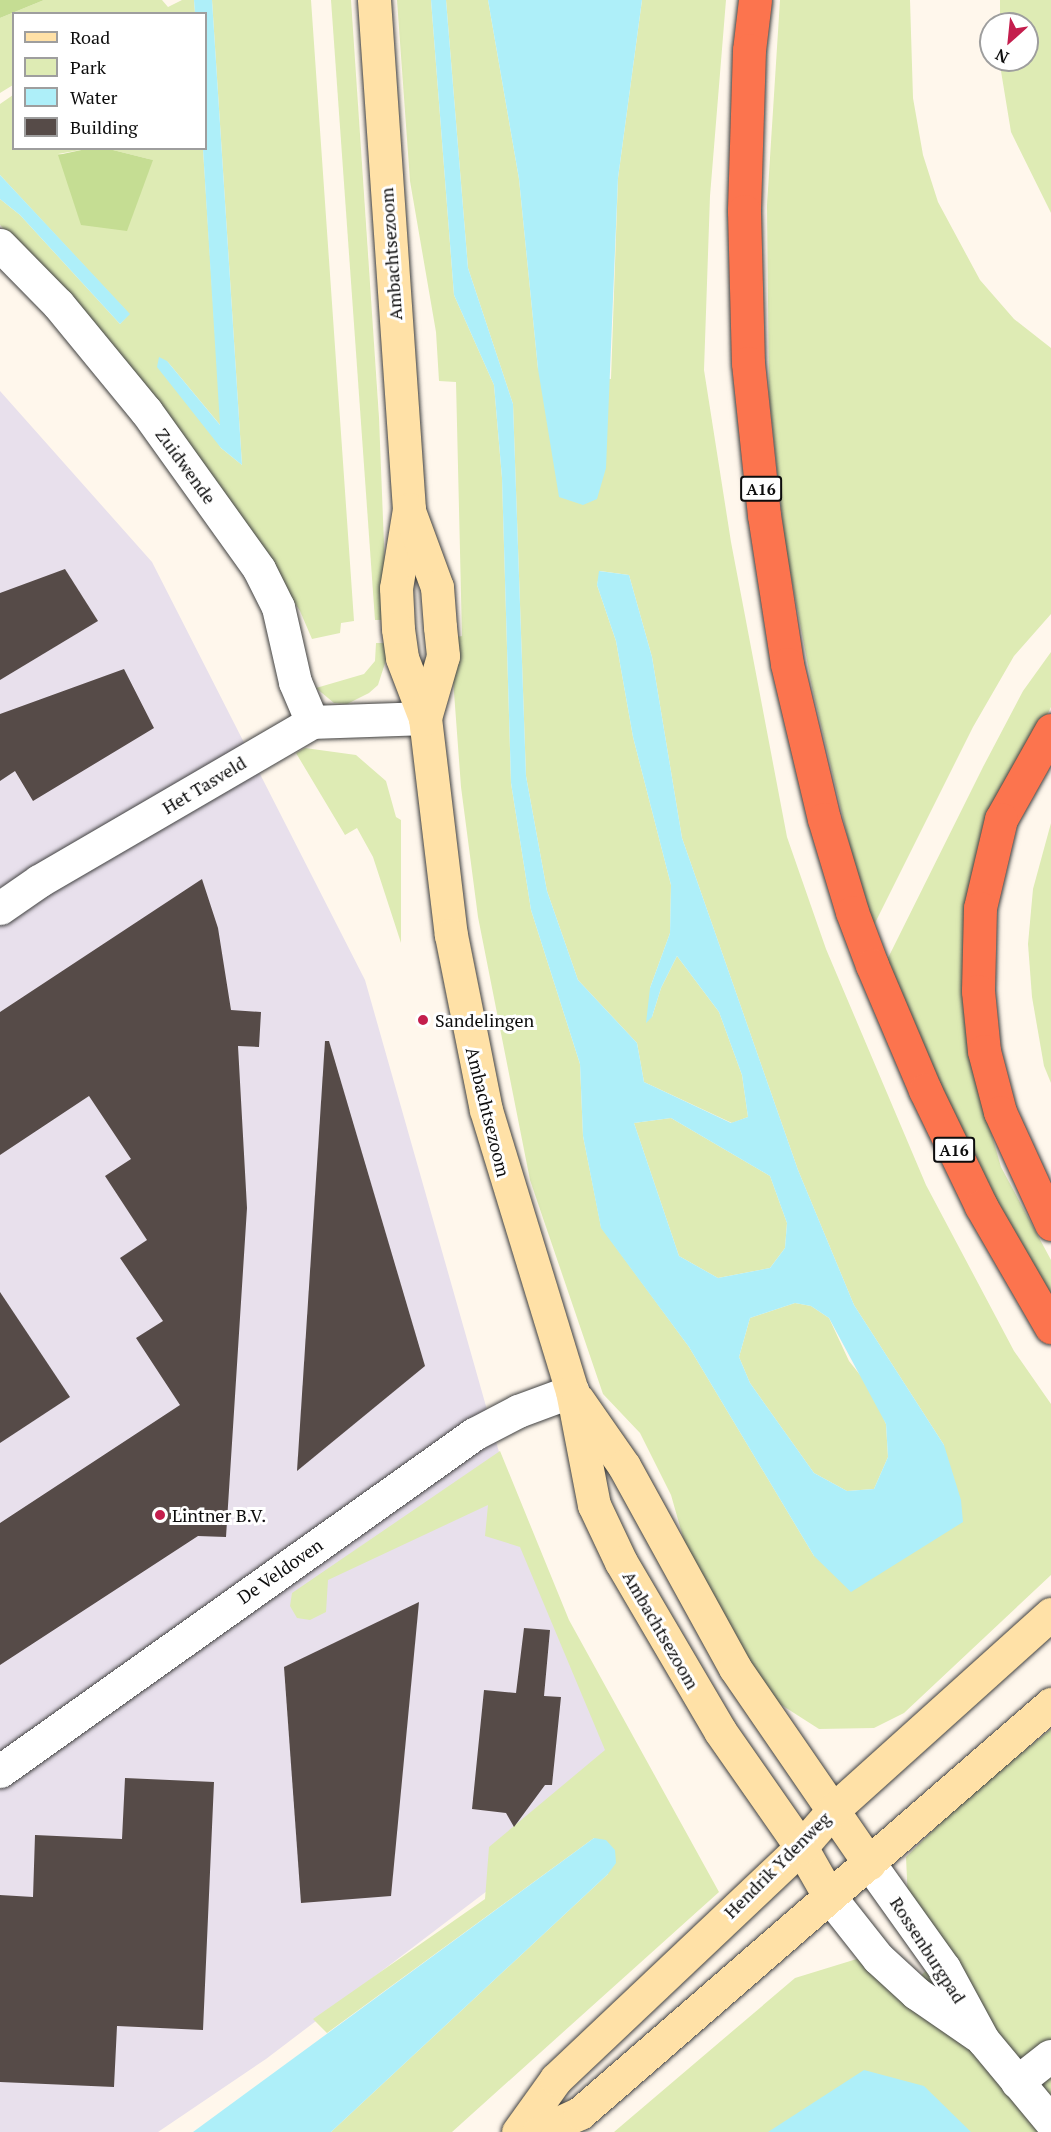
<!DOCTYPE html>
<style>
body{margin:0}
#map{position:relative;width:1051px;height:2132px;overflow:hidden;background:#fff7ec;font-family:"PT Serif",serif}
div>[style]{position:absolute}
.industrial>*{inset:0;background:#e8e0ec}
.green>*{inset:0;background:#deebb4}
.forest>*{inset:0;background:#c5dd93}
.water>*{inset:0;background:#aeeff9}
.building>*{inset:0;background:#564b48}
.roads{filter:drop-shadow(0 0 2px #404040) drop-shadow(0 0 2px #404040)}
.street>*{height:33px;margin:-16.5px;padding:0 16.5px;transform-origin:16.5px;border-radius:16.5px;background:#fff}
.secondary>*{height:33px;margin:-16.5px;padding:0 16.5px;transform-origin:16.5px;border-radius:16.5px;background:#ffe1a7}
.highway>*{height:33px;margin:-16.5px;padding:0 16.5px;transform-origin:16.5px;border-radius:16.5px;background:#fc744e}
.dots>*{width:16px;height:16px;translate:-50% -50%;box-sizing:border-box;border:3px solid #fff;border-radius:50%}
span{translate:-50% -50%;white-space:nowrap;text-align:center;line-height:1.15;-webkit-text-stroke:6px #fff;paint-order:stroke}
.shield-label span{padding:2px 4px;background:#fff;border:2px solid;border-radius:4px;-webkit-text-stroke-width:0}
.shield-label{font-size:16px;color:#0d0d0d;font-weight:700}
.street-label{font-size:18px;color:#0d0d0d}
.poi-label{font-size:18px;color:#0d0d0d}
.left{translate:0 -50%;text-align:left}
.legend{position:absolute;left:12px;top:12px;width:195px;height:138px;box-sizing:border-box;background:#fff;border:2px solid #9e9e9e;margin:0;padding:8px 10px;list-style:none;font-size:18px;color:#0d0d0d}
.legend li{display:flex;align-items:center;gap:12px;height:30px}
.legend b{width:30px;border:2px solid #9e9e9e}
.north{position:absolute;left:979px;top:12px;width:60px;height:60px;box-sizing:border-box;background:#fff;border:2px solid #9e9e9e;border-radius:50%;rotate:207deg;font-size:16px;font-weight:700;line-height:24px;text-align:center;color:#0d0d0d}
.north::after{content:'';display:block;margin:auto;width:21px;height:27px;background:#c41e4d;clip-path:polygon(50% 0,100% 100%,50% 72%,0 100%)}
</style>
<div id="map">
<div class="industrial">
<i style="clip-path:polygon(0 391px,152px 562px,365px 980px,501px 1459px,633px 1780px,266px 2059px,158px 2132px,0 2132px)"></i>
</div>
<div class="green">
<i style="clip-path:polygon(44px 0,162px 0,168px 7px,182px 0,194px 0,195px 13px,14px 14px,13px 85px,0 93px,0 18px)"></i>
<i style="clip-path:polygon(212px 0,311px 0,354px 621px,341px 623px,340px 633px,312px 639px,300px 611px,192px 447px,142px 380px,68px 295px,0 225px,0 199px,20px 215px,120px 324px,129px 314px,0 175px,0 104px,13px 95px,14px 148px,86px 149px,58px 154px,153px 160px,109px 149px,203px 149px,221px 426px,167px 361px,221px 448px,242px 465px)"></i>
<i style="clip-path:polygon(331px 0,351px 0,379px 418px,387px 620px,375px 620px)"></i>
<i style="clip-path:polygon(397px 0,431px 0,454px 295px,494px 385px,502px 478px,511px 783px,531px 910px,580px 1064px,583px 1136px,601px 1227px,689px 1347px,814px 1556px,944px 1445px,854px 1305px,798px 1170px,682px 838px,652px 657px,629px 575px,600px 571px,597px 585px,616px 641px,633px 737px,671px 885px,670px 933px,650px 988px,652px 1017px,661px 988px,677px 956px,719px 1012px,742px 1075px,748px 1117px,732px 1123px,644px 1082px,637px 1043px,578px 980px,547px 891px,526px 776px,513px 404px,468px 268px,446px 0,488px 0,519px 179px,538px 369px,611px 379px,618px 178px,642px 0,726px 0,710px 196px,704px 370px,731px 542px,787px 837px,826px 949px,926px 1185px,1014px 1351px,1051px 1404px,1051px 1575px,904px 1713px,874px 1728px,819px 1729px,769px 1697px,693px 1572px,671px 1495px,640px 1433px,603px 1394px,530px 1180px,478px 917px,461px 787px,450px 638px,462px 636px,456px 382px,439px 381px,436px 332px,410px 181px)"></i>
<i style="clip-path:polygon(780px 0,910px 0,913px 98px,923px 155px,938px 202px,980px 280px,1014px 319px,1051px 348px,1051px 614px,1014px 656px,973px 727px,874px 925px,850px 847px,812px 687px,785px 544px,769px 394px,767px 205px)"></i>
<i style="clip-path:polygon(1000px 0,1051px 0,1051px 213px,1011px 132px,1000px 65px,1000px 60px,1027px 60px,1027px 24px,1000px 24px)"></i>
<i style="clip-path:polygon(376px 643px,388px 643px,387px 657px,378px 685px,369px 693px,347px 704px,334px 703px,316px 688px,364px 674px,375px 661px)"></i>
<i style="clip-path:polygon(1051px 652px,1051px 707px,985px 844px,982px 1101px,1001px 1167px,1051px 1260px,1051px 1305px,949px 1119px,887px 960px,983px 767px,1023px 691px)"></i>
<i style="clip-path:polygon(305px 748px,356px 755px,386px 781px,396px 817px,401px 820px,401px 943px,373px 857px,357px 828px,345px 835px,296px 753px)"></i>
<i style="clip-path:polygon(1051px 823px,1051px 1083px,1044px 1066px,1032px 997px,1028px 944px,1033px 889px)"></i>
<i style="clip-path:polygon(671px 1118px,770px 1176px,787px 1223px,785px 1248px,770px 1268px,718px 1278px,679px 1256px,634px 1123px)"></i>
<i style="clip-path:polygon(795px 1303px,811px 1306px,829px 1318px,849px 1361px,868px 1385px,886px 1424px,888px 1457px,874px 1489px,847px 1491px,814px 1473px,750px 1383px,739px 1357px,750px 1318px)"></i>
<i style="clip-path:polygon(500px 1451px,569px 1620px,719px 1892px,452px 2132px,331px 2132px,608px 1874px,594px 1838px,327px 2033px,313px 2019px,485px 1899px,489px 1847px,605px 1750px,520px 1547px,485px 1536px,488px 1505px,328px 1580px,326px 1612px,310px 1620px,297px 1618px,290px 1606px,292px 1593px)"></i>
<i style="clip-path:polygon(1051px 1729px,1051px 2132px,614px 2132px,795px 1978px,860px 1958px,898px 1997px,945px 1953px,908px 1901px,906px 1857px,968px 1796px)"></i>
</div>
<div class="forest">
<i style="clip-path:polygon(0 0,44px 0,0 18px)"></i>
<i style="clip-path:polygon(86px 149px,109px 149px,153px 160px,127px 231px,81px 225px,58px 155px)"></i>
</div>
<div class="water">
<i style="clip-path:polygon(194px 0,212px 0,242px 465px,221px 448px,157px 367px,159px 357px,167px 361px,220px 425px,203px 149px,206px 14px,195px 13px)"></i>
<i style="clip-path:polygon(evenodd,431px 0,446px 0,468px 268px,513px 404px,526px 776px,547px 891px,578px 980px,637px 1043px,644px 1082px,731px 1123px,748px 1117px,742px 1075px,719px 1012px,677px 956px,661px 988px,652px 1017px,646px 1023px,650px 988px,670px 933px,671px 885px,633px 737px,616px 641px,597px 585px,599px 571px,629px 575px,652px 657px,682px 838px,798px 1170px,854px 1305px,944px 1445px,961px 1500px,963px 1522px,851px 1592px,814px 1556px,689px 1347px,601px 1228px,583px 1136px,580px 1064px,531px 910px,511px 783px,502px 478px,494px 385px,454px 295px,431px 0,671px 1118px,770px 1176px,787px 1223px,785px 1248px,770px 1268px,718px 1278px,679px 1256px,634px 1123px,671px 1118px,431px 0,795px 1303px,811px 1306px,829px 1318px,886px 1424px,888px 1457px,874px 1489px,847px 1491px,814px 1473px,750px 1383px,739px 1357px,750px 1318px,795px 1303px)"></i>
<i style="clip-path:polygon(488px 0,642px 0,618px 178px,606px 468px,597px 499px,583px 505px,559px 497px,538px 369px,519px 179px)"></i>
<i style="clip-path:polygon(0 175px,130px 314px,120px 324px,20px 215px,0 199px)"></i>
<i style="clip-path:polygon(594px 1838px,606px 1840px,615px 1850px,616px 1863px,608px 1874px,331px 2132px,193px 2132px)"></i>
<i style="clip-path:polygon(864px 2070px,924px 2086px,971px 2132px,768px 2132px)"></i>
</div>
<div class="building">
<i style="clip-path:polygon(65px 569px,98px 621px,0 680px,0 593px)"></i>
<i style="clip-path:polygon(124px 669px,154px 728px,33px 801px,15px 771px,0 781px,0 714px)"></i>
<i style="clip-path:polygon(202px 879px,218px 928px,231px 1010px,261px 1012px,259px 1047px,238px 1046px,247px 1208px,226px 1537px,198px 1536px,0 1665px,0 1523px,180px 1405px,136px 1338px,163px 1321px,120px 1258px,147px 1240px,105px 1176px,131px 1159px,89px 1096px,0 1155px,0 1012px)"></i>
<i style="clip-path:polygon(325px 1041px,329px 1041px,425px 1366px,297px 1471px)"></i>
<i style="clip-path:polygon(0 1292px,70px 1397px,0 1443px)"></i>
<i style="clip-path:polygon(419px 1602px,391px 1896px,301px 1903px,284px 1667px)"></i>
<i style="clip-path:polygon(524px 1628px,550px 1630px,544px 1696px,561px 1697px,552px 1785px,545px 1785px,514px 1827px,506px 1813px,472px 1809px,484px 1690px,516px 1693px)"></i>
<i style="clip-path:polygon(125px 1778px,214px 1782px,203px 2030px,117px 2026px,114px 2087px,0 2082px,0 1895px,33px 1897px,35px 1835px,122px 1839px)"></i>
</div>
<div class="roads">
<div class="street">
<i style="left:0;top:245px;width:83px;rotate:45.5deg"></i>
<i style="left:58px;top:304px;width:139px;rotate:50.6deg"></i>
<i style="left:146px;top:411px;width:194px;rotate:54.4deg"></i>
<i style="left:259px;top:569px;width:42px;rotate:63.4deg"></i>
<i style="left:278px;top:607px;width:77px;rotate:77.2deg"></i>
<i style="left:295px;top:682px;width:43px;rotate:67deg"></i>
<i style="left:0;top:908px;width:47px;rotate:-34.7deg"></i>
<i style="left:39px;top:881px;width:316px;rotate:-30.2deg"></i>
<i style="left:312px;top:722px;width:113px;rotate:-2deg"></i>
<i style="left:0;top:1771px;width:582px;rotate:-35.41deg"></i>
<i style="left:474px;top:1434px;width:50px;rotate:-27.6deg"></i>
<i style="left:518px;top:1411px;width:58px;rotate:-20.3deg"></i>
<i style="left:869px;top:1863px;width:129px;rotate:54.5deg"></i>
<i style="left:944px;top:1968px;width:82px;rotate:61.6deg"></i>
<i style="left:983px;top:2040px;width:107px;rotate:50.3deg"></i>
<i style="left:829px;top:1896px;width:79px;rotate:51.7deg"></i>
<i style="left:878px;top:1958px;width:52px;rotate:42.6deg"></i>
<i style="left:916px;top:1993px;width:74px;rotate:34.5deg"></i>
<i style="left:1017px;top:2082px;width:42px;rotate:-38.2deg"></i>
</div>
<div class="secondary">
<i style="left:374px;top:0;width:510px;rotate:86.07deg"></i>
<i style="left:409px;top:509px;width:80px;rotate:99.3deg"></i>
<i style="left:396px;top:588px;width:41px;rotate:87.2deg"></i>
<i style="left:398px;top:629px;width:29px;rotate:82deg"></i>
<i style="left:402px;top:658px;width:64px;rotate:69deg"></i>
<i style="left:425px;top:718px;width:219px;rotate:83.2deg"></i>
<i style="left:451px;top:935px;width:178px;rotate:78.7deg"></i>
<i style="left:486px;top:1110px;width:294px;rotate:73deg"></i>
<i style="left:572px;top:1391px;width:116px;rotate:79.1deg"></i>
<i style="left:594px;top:1505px;width:63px;rotate:64.7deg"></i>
<i style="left:621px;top:1562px;width:196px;rotate:59.6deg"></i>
<i style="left:720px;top:1731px;width:141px;rotate:55.1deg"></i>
<i style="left:801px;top:1847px;width:56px;rotate:60.3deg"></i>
<i style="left:409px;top:511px;width:81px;rotate:69.8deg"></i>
<i style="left:437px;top:587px;width:40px;rotate:85.7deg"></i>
<i style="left:440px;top:627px;width:29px;rotate:84deg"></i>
<i style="left:443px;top:656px;width:65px;rotate:106.2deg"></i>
<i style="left:578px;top:1400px;width:80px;rotate:55.1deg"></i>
<i style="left:624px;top:1466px;width:230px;rotate:61.2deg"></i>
<i style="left:735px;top:1668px;width:237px;rotate:55.5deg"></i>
<i style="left:518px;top:2132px;width:65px;rotate:-54.4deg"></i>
<i style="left:556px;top:2079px;width:337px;rotate:-43.4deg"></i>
<i style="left:801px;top:1847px;width:49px;rotate:-49.1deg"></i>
<i style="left:833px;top:1810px;width:293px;rotate:-42deg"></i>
<i style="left:539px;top:2132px;width:45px;rotate:-24.9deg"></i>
<i style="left:580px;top:2113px;width:624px;rotate:-40.97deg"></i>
</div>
<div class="highway">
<i style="left:755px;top:0;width:50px;rotate:96.8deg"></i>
<i style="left:749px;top:50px;width:161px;rotate:91.8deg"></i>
<i style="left:744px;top:211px;width:152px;rotate:88.5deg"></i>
<i style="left:748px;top:363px;width:153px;rotate:84deg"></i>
<i style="left:764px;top:515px;width:151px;rotate:81.2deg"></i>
<i style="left:787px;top:664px;width:159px;rotate:76.6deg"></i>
<i style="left:824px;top:819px;width:97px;rotate:73.2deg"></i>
<i style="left:852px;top:912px;width:57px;rotate:69.3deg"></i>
<i style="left:872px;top:965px;width:136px;rotate:67deg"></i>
<i style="left:925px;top:1090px;width:129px;rotate:64.2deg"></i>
<i style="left:981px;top:1206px;width:140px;rotate:60deg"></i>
<i style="left:1051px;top:730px;width:102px;rotate:119.3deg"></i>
<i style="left:1001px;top:819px;width:91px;rotate:103.3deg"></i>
<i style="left:980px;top:908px;width:83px;rotate:91.4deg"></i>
<i style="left:978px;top:991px;width:60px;rotate:84.3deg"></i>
<i style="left:984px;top:1051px;width:63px;rotate:75.3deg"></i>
<i style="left:1000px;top:1112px;width:123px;rotate:65.5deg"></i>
</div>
</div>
<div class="dots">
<i style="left:423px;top:1020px;background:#c41e4d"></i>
<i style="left:160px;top:1515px;background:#c41e4d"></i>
</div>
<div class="shield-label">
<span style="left:761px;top:489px">A16</span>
<span style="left:954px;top:1150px">A16</span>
</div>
<div class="street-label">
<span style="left:391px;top:254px;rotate:-94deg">Ambachtsezoom</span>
<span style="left:186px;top:466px;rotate:54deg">Zuidwende</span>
<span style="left:204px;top:785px;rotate:-31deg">Het Tasveld</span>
<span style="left:488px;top:1112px;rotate:76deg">Ambachtsezoom</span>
<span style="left:280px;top:1571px;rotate:-35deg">De Veldoven</span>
<span style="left:661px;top:1630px;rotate:60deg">Ambachtsezoom</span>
<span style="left:777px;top:1865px;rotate:-45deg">Hendrik Ydenweg</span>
<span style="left:928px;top:1950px;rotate:57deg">Rossenburgpad</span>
</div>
<div class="poi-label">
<span class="left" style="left:435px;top:1020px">Sandelingen</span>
<span class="left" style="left:172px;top:1515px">Lintner B.V.</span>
</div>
<ul class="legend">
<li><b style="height:8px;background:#ffe1a7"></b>Road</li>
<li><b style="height:16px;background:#deebb4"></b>Park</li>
<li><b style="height:16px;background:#aeeff9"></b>Water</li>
<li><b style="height:16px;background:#564b48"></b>Building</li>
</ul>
<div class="north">N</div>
</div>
